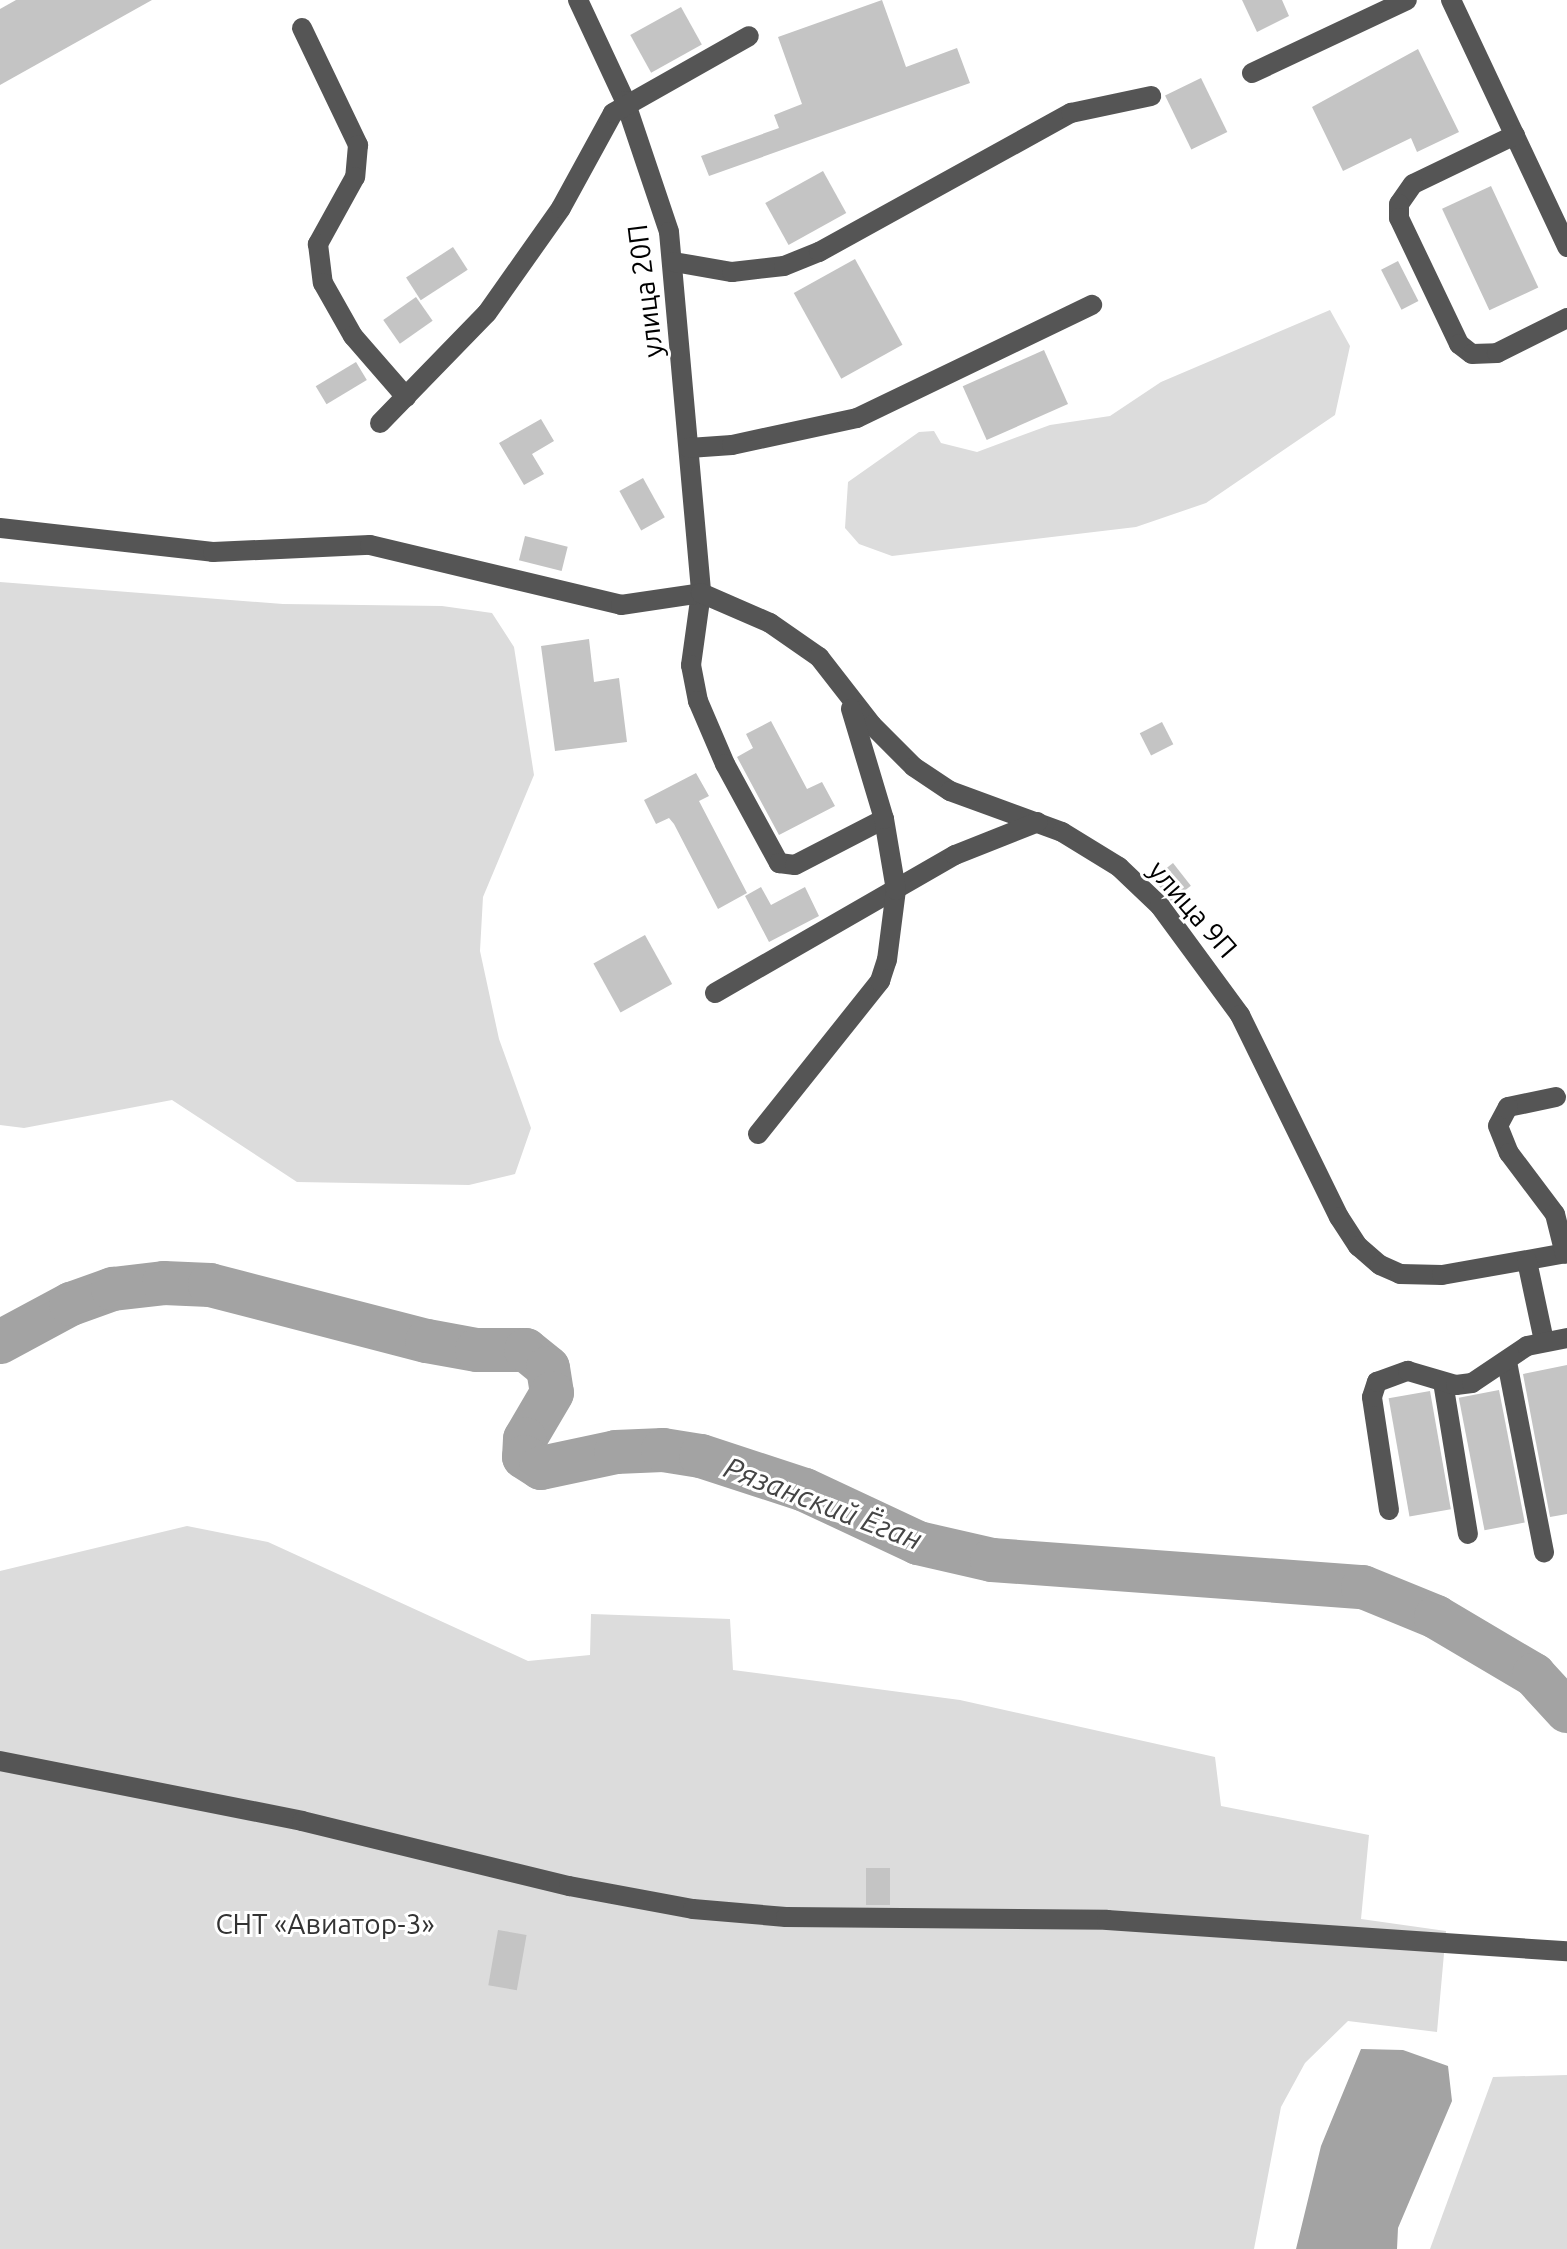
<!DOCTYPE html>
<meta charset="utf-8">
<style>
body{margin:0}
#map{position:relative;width:1567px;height:2249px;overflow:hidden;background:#fff;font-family:Ubuntu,sans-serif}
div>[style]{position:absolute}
.green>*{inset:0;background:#dcdcdc}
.water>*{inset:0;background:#a3a3a3}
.river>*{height:44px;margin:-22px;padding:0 22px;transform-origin:22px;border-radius:22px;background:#a3a3a3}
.building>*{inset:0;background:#c4c4c4;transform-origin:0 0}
.minor>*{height:20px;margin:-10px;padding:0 10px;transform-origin:10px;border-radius:10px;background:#555}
span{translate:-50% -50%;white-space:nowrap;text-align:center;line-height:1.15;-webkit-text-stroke:6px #fff;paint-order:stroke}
.street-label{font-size:28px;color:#000}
.park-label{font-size:28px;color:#333}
.water-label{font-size:30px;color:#444;font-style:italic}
</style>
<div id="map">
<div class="green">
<i style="clip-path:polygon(1330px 310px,1350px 346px,1335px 415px,1206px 503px,1136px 527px,892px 556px,859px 544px,845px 528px,848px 482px,919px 432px,934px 431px,941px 443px,977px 452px,1050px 425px,1110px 416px,1161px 382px)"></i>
<i style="clip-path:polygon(0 582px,283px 604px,442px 606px,492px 613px,514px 647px,534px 775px,483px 897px,480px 951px,499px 1039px,531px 1128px,515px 1174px,469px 1185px,297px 1182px,172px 1100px,24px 1128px,0 1125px)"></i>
<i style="clip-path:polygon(187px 1526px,268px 1542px,528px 1661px,590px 1655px,591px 1614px,730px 1619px,733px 1670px,960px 1700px,1215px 1757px,1221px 1806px,1369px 1835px,1361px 1919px,1446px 1931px,1437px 2032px,1348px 2021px,1305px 2063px,1281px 2107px,1254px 2249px,0 2249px,0 1571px)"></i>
<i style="clip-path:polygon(1567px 2075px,1567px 2249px,1430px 2249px,1493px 2077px)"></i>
</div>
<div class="water">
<i style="clip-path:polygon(1361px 2049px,1403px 2050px,1448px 2066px,1452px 2101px,1398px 2228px,1397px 2249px,1296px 2249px,1321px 2146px)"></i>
</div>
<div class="river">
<i style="left:0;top:1342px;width:81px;rotate:-28.2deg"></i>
<i style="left:71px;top:1304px;width:45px;rotate:-19.7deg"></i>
<i style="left:113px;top:1289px;width:51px;rotate:-6.7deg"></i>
<i style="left:164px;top:1283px;width:46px;rotate:2.5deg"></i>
<i style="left:210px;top:1285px;width:224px;rotate:14.5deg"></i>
<i style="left:427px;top:1341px;width:51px;rotate:10.2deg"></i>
<i style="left:477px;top:1350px;width:49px"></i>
<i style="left:526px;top:1350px;width:28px;rotate:39deg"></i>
<i style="left:548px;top:1368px;width:25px;rotate:81deg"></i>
<i style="left:552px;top:1393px;width:53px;rotate:120.4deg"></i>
<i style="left:525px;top:1439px;width:18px;rotate:93deg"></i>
<i style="left:524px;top:1457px;width:20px;rotate:33deg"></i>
<i style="left:541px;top:1468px;width:77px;rotate:-12deg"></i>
<i style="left:616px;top:1452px;width:47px;rotate:-2.4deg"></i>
<i style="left:663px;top:1450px;width:38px;rotate:9deg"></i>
<i style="left:701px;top:1456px;width:109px;rotate:18.1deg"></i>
<i style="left:805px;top:1490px;width:125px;rotate:25.1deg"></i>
<i style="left:918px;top:1543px;width:76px;rotate:12.9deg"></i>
<i style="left:992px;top:1560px;width:372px;rotate:4.2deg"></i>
<i style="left:1363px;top:1587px;width:79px;rotate:22.3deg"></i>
<i style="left:1436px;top:1617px;width:114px;rotate:30.6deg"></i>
<i style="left:1534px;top:1675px;width:49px;rotate:47.5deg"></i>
</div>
<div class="building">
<i style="clip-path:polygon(16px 0,152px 0,0 85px,0 9px)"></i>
<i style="clip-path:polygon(882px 0,906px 67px,957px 48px,970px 83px,709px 176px,701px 156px,779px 128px,774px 115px,802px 104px,778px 37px)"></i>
<i style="clip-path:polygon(1242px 0,1282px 0,1289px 16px,1257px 32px)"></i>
<i style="left:681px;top:7px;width:43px;height:58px;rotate:61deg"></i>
<i style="clip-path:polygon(1418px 49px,1459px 132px,1417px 152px,1411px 138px,1343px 171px,1312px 107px)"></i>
<i style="left:1201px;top:78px;width:60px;height:40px;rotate:64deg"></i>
<i style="left:823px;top:171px;width:48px;height:66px;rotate:61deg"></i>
<i style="left:1491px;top:186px;width:112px;height:54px;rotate:65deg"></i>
<i style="left:453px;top:247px;width:27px;height:56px;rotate:57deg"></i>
<i style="left:855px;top:259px;width:98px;height:70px;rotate:61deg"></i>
<i style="left:1398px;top:261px;width:45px;height:19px;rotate:63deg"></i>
<i style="left:416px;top:297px;width:29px;height:40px;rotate:55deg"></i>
<i style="left:1044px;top:350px;width:59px;height:89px;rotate:66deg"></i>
<i style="left:356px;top:362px;width:21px;height:47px;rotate:59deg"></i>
<i style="clip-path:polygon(541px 419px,554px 441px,532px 454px,544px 474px,524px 485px,499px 443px)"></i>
<i style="left:643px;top:478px;width:45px;height:27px;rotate:61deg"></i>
<i style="left:525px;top:536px;width:44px;height:25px;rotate:14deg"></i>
<i style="clip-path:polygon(589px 639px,594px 682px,619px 678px,627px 742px,555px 751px,541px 646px)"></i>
<i style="clip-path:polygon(771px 721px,807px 789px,822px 782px,835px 806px,779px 835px,737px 757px,753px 748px,746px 734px)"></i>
<i style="left:1162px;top:722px;width:25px;height:25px;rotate:63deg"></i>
<i style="clip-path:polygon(696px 773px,709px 796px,699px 801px,747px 893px,718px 909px,674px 824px,669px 818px,656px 824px,644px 800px)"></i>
<i style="left:1173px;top:863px;width:29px;height:25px;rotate:52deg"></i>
<i style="clip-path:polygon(761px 887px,771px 905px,805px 887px,819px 916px,769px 942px,745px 896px)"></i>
<i style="left:645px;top:935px;width:56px;height:59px;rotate:61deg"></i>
<i style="clip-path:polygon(1567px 1365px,1567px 1514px,1550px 1517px,1523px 1374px)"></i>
<i style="left:1499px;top:1390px;width:135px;height:41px;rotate:79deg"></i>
<i style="left:1430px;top:1391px;width:120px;height:42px;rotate:80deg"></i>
<i style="left:866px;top:1868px;width:24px;height:37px"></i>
<i style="left:498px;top:1930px;width:29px;height:56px;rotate:10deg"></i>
</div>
<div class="minor">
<i style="left:578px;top:0;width:111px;rotate:65deg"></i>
<i style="left:625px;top:101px;width:138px;rotate:71.4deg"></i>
<i style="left:669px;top:232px;width:362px;rotate:84.9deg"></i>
<i style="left:701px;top:593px;width:73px;rotate:97.9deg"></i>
<i style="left:691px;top:665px;width:37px;rotate:79deg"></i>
<i style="left:698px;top:701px;width:69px;rotate:66.8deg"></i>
<i style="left:725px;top:764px;width:113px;rotate:61.4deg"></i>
<i style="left:779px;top:863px;width:16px;rotate:7deg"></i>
<i style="left:795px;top:865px;width:100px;rotate:-27.3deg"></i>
<i style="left:1451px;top:0;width:273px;rotate:64.8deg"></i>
<i style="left:302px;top:28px;width:130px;rotate:64.4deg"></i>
<i style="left:358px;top:145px;width:32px;rotate:95deg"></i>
<i style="left:355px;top:177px;width:77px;rotate:118.9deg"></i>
<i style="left:318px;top:244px;width:39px;rotate:83deg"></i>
<i style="left:323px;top:283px;width:61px;rotate:60.5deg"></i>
<i style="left:353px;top:336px;width:81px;rotate:49deg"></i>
<i style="left:1252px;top:73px;width:171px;rotate:-25.2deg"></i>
<i style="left:1515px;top:135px;width:113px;rotate:154.3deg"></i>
<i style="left:1413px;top:184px;width:24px;rotate:125deg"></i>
<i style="left:1399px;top:204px;width:14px;rotate:90deg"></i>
<i style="left:1399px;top:218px;width:140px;rotate:64.5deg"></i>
<i style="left:1459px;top:344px;width:16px;rotate:38deg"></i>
<i style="left:1472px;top:354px;width:25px;rotate:-2deg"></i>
<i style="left:1497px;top:353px;width:78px;rotate:-26.6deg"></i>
<i style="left:674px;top:262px;width:59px;rotate:9.8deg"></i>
<i style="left:732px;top:272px;width:52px;rotate:-6.6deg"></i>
<i style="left:784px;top:266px;width:38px;rotate:-22deg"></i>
<i style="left:819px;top:252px;width:288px;rotate:-28.9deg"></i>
<i style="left:1071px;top:113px;width:82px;rotate:-12deg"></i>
<i style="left:380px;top:423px;width:153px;rotate:-45.8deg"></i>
<i style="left:487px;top:313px;width:128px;rotate:-54.8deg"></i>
<i style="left:561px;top:208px;width:108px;rotate:-61.3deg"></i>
<i style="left:613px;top:113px;width:156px;rotate:-29.5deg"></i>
<i style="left:689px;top:448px;width:43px;rotate:-4deg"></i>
<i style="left:732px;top:445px;width:128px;rotate:-12.2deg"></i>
<i style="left:857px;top:418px;width:261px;rotate:-25.7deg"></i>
<i style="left:0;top:528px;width:214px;rotate:6.4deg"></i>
<i style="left:213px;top:552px;width:157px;rotate:-2.6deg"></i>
<i style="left:370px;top:545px;width:258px;rotate:13.4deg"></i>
<i style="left:621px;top:605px;width:81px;rotate:-8.5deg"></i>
<i style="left:701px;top:593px;width:75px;rotate:23.5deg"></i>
<i style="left:770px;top:623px;width:60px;rotate:34.8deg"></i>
<i style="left:819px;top:657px;width:86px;rotate:52.1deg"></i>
<i style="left:872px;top:725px;width:59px;rotate:45deg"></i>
<i style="left:914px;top:767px;width:43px;rotate:33.7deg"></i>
<i style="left:950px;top:791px;width:119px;rotate:20.1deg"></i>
<i style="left:1062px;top:832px;width:67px;rotate:31.6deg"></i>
<i style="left:1119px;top:867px;width:57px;rotate:43.6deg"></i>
<i style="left:1160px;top:906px;width:135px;rotate:53.7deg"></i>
<i style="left:1240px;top:1015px;width:225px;rotate:63.9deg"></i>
<i style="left:1339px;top:1217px;width:35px;rotate:57deg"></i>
<i style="left:1358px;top:1246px;width:29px;rotate:41deg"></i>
<i style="left:1380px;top:1265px;width:22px;rotate:24deg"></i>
<i style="left:1400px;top:1274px;width:42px;rotate:1.4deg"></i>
<i style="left:1442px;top:1275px;width:127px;rotate:-10deg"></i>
<i style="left:715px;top:993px;width:277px;rotate:-29.9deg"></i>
<i style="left:955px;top:855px;width:89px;rotate:-21.7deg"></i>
<i style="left:1556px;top:1097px;width:49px;rotate:168.2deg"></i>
<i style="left:1508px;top:1107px;width:21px;rotate:118deg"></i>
<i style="left:1498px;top:1126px;width:29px;rotate:68deg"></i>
<i style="left:1509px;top:1153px;width:76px;rotate:53deg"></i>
<i style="left:1555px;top:1214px;width:41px;rotate:76deg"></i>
<i style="left:758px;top:1134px;width:196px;rotate:-51.4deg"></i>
<i style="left:880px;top:981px;width:22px;rotate:-72deg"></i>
<i style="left:887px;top:960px;width:71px;rotate:-82.7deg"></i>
<i style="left:896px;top:890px;width:72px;rotate:-99.6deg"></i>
<i style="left:884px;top:819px;width:115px;rotate:-106.7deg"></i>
<i style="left:1527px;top:1261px;width:82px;rotate:78deg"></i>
<i style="left:1507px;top:1362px;width:194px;rotate:79deg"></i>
<i style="left:1443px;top:1382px;width:154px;rotate:80.7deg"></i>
<i style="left:1389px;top:1510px;width:114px;rotate:-98.6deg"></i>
<i style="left:1372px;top:1397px;width:16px;rotate:-72deg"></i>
<i style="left:1377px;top:1382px;width:33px;rotate:-20deg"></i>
<i style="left:1408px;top:1371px;width:50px;rotate:16.3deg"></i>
<i style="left:1456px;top:1385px;width:16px;rotate:-7deg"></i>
<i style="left:1472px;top:1383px;width:66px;rotate:-33.9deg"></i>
<i style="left:1527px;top:1346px;width:41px;rotate:-11.3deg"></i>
<i style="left:0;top:1761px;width:308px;rotate:11.2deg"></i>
<i style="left:302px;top:1821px;width:275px;rotate:13.7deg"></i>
<i style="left:569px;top:1886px;width:126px;rotate:10.5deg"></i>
<i style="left:693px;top:1909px;width:93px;rotate:4.9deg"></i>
<i style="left:786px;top:1917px;width:321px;rotate:0.5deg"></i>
<i style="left:1107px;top:1920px;width:461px;rotate:3.9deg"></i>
</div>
<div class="street-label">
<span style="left:645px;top:291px;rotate:-97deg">улица 20П</span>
<span style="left:1193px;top:909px;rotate:49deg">улица 9П</span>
</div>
<div class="park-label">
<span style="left:325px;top:1924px">СНТ «Авиатор-3»</span>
</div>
<div class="water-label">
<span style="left:823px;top:1503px;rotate:21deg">Рязанский Ёган</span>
</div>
</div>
